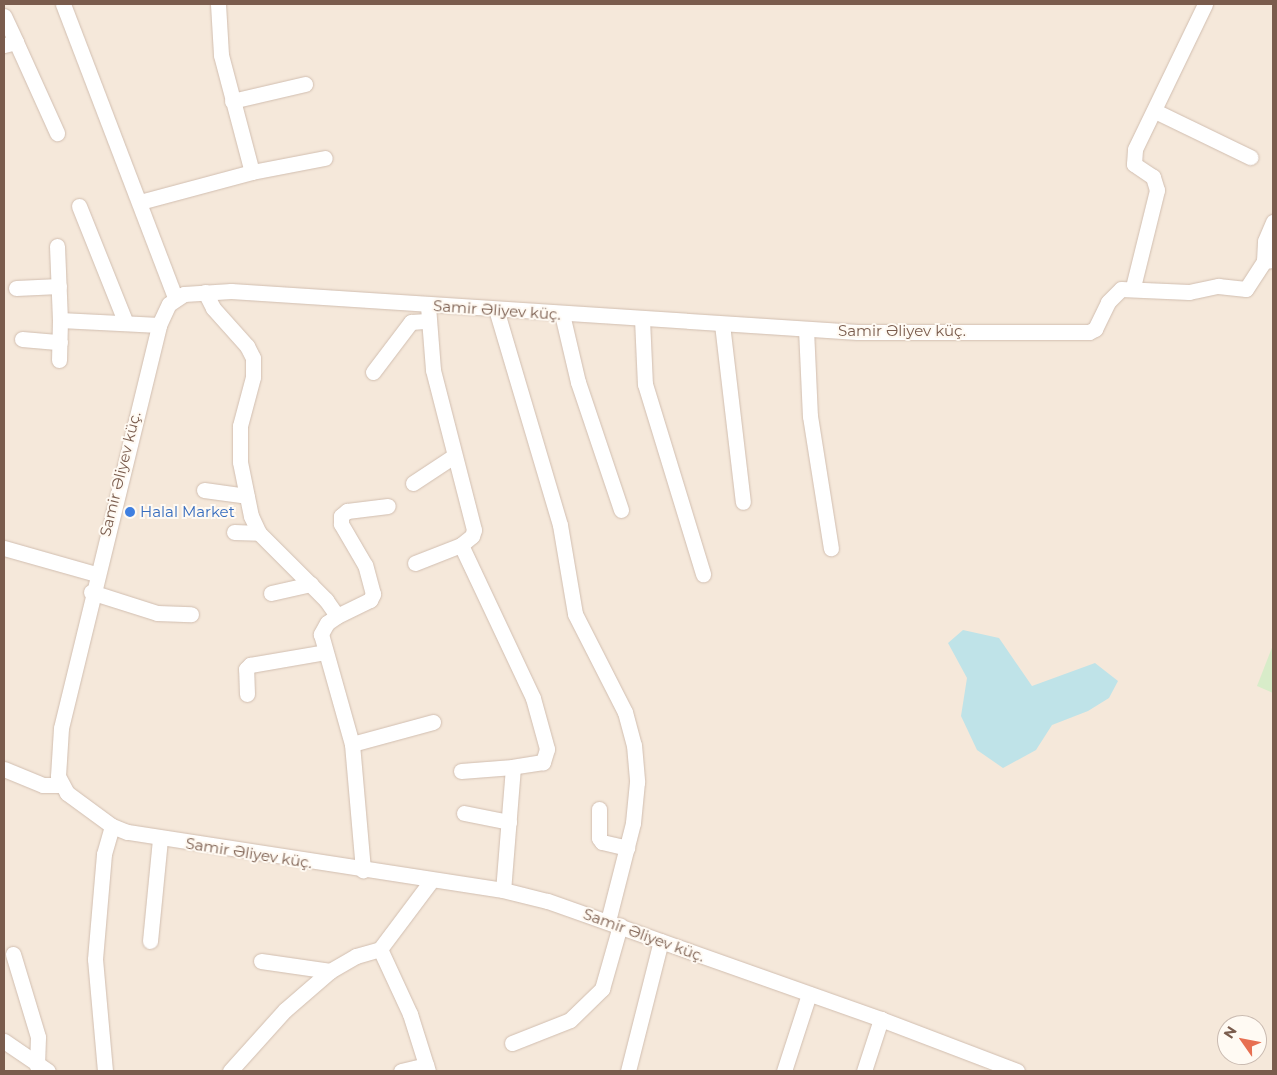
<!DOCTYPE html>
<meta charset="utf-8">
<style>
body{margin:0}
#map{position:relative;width:1277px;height:1075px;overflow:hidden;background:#fdf6ec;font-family:Montserrat,sans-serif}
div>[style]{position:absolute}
.residential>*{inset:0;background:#f5e8da}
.green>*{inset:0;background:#d8ecc9}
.water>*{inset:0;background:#bfe3e8}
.roads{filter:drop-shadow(0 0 1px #d1beb0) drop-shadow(0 0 1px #d1beb0)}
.street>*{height:15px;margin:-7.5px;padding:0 7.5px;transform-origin:7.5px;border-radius:7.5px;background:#fff}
.dots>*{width:14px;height:14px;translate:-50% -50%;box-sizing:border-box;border:2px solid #fffaf3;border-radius:50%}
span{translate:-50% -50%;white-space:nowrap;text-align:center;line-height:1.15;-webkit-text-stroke:4px #fffaf3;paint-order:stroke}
.street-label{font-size:15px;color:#7a5c4d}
.shop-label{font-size:15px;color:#366cbe}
.left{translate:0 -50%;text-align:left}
.frame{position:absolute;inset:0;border:5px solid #7a5c4d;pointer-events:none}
.north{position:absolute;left:1217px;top:1015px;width:50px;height:50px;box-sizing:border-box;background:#fffaf3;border:1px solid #cabbb1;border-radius:50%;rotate:303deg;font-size:14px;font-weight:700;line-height:20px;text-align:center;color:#7a5c4d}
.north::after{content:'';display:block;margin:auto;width:18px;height:22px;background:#e76f51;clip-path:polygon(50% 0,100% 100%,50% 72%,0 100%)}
</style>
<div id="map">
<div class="residential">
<i style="clip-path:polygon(evenodd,4px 4px,1273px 4px,1273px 1071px,4px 1071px,4px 4px,1227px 1025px,1257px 1025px,1257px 1055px,1227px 1055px,1227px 1025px)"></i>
</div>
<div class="green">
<i style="clip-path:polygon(1273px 645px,1273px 693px,1257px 686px)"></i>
</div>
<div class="water">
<i style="clip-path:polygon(963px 630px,999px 638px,1032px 686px,1095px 663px,1118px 681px,1109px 698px,1088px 711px,1052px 725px,1036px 750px,1003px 768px,977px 750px,961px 716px,967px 678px,948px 643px)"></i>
</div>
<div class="roads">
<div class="street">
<i style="left:63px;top:4px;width:315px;rotate:69.1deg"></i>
<i style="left:218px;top:4px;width:51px;rotate:86.6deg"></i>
<i style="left:221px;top:55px;width:121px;rotate:75.2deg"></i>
<i style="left:4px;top:16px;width:29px;rotate:65deg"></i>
<i style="left:16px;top:42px;width:12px;rotate:166deg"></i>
<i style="left:16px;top:42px;width:100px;rotate:65.7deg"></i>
<i style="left:232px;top:101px;width:75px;rotate:-13.1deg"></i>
<i style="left:1155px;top:111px;width:106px;rotate:25.8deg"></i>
<i style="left:140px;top:202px;width:116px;rotate:-15deg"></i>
<i style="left:252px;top:172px;width:74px;rotate:-10.9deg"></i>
<i style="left:79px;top:206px;width:124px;rotate:68.2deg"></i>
<i style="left:57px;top:246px;width:74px;rotate:87.7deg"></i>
<i style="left:60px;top:320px;width:40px;rotate:91.4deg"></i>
<i style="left:1264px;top:261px;width:20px;rotate:-87deg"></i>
<i style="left:1265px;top:241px;width:21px;rotate:-67deg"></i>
<i style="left:1133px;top:287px;width:100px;rotate:-76.1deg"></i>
<i style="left:1157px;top:190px;width:14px;rotate:-107deg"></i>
<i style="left:1153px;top:177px;width:23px;rotate:-146deg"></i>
<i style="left:1134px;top:164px;width:15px;rotate:-86deg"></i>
<i style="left:1135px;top:149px;width:161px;rotate:-64.2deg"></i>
<i style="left:16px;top:288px;width:43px;rotate:-2.7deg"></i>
<i style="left:205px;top:292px;width:18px;rotate:63deg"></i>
<i style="left:213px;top:308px;width:51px;rotate:48.2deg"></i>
<i style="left:247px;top:346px;width:13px;rotate:63deg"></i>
<i style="left:253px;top:358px;width:19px;rotate:90deg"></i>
<i style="left:253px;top:377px;width:51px;rotate:104.9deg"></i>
<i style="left:240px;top:426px;width:36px;rotate:90deg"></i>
<i style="left:240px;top:462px;width:55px;rotate:78.5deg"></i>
<i style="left:251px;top:516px;width:19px;rotate:65deg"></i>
<i style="left:259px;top:533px;width:95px;rotate:45deg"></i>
<i style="left:326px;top:600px;width:19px;rotate:55deg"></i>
<i style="left:337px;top:616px;width:12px;rotate:145deg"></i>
<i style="left:327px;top:623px;width:13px;rotate:119deg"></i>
<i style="left:321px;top:634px;width:114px;rotate:74.3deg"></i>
<i style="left:352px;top:744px;width:127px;rotate:85deg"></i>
<i style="left:428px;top:306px;width:64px;rotate:85.5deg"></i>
<i style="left:433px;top:370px;width:165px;rotate:75.6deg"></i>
<i style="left:474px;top:530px;width:6px;rotate:108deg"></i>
<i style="left:472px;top:536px;width:14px;rotate:141deg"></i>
<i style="left:461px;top:545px;width:169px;rotate:64.8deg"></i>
<i style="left:533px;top:698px;width:53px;rotate:74.6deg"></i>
<i style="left:547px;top:749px;width:14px;rotate:107deg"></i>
<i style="left:543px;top:762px;width:30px;rotate:171deg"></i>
<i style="left:513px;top:767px;width:123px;rotate:94.6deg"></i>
<i style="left:496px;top:309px;width:225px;rotate:73.5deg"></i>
<i style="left:560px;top:525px;width:90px;rotate:80.4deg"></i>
<i style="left:575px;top:614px;width:110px;rotate:63deg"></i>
<i style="left:625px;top:712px;width:34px;rotate:75deg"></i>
<i style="left:634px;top:745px;width:37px;rotate:85deg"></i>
<i style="left:637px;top:782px;width:41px;rotate:95.6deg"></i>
<i style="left:633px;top:823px;width:101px;rotate:104.3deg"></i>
<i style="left:562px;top:314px;width:70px;rotate:76.8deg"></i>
<i style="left:578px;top:382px;width:135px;rotate:71.4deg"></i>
<i style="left:642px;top:319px;width:65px;rotate:87.4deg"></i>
<i style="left:645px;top:384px;width:199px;rotate:73deg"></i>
<i style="left:60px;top:320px;width:99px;rotate:2.9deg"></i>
<i style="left:722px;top:324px;width:179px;rotate:83.3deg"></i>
<i style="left:806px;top:329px;width:87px;rotate:87.4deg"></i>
<i style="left:810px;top:416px;width:134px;rotate:81deg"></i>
<i style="left:22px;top:339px;width:38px;rotate:5deg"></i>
<i style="left:373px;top:372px;width:63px;rotate:-52.8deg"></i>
<i style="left:411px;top:322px;width:16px;rotate:-4deg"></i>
<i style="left:413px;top:483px;width:49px;rotate:-33.4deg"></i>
<i style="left:204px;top:490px;width:43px;rotate:7.9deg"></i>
<i style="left:234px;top:532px;width:25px;rotate:2deg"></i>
<i style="left:4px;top:548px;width:96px;rotate:15.8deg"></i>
<i style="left:415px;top:563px;width:49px;rotate:-21.4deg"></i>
<i style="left:91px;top:592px;width:69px;rotate:17.7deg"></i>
<i style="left:157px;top:613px;width:34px;rotate:2deg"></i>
<i style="left:271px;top:593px;width:41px;rotate:-12.7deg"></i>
<i style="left:337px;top:616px;width:37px;rotate:-26deg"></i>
<i style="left:370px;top:600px;width:7px;rotate:-63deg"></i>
<i style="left:373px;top:594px;width:30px;rotate:-105deg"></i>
<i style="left:365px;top:565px;width:48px;rotate:-120.3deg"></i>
<i style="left:341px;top:524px;width:8px;rotate:-90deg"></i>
<i style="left:341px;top:516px;width:8px;rotate:-40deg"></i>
<i style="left:347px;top:511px;width:41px;rotate:-7deg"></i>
<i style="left:247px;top:694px;width:25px;rotate:-92deg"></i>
<i style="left:246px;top:669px;width:6px;rotate:-45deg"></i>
<i style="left:250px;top:665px;width:76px;rotate:-9.8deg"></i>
<i style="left:352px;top:744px;width:84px;rotate:-15.2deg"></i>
<i style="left:4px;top:769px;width:42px;rotate:22.3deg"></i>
<i style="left:43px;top:785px;width:18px"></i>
<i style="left:461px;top:771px;width:52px;rotate:-4.4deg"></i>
<i style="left:599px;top:809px;width:29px;rotate:90deg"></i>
<i style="left:599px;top:838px;width:5px;rotate:53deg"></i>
<i style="left:602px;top:842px;width:26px;rotate:13deg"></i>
<i style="left:464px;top:813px;width:46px;rotate:11.3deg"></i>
<i style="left:150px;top:941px;width:102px;rotate:-84.4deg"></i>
<i style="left:380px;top:949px;width:72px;rotate:65.2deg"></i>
<i style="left:410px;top:1014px;width:60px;rotate:72.5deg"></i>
<i style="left:13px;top:954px;width:87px;rotate:73.2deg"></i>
<i style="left:38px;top:1037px;width:29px;rotate:92deg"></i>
<i style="left:261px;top:961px;width:70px;rotate:8.2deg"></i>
<i style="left:4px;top:1041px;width:53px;rotate:34.3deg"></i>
<i style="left:512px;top:1043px;width:62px;rotate:-21.6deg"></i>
<i style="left:570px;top:1020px;width:45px;rotate:-44.1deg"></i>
<i style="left:602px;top:989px;width:66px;rotate:-74.1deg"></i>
<i style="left:105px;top:1071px;width:112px;rotate:-95.1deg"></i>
<i style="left:95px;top:959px;width:105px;rotate:-85.1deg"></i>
<i style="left:104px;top:854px;width:29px;rotate:-74deg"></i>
<i style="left:230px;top:1071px;width:82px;rotate:-48deg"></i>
<i style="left:285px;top:1010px;width:60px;rotate:-40.9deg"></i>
<i style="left:330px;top:971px;width:30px;rotate:-30deg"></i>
<i style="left:356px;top:956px;width:25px;rotate:-16deg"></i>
<i style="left:380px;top:949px;width:85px;rotate:-53.1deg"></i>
<i style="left:401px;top:1071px;width:26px;rotate:-13deg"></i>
<i style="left:628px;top:1071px;width:134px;rotate:-75.8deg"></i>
<i style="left:784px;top:1071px;width:81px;rotate:-72deg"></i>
<i style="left:864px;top:1071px;width:55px;rotate:-71.9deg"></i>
<i style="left:1017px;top:1071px;width:146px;rotate:-159.1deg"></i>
<i style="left:881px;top:1019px;width:354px;rotate:-160.5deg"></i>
<i style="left:547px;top:901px;width:45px;rotate:-166deg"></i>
<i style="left:503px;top:890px;width:380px;rotate:-171.2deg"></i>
<i style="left:127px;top:832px;width:16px;rotate:-158deg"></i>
<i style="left:112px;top:826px;width:56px;rotate:-143.7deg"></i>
<i style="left:67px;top:793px;width:19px;rotate:-118deg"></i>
<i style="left:58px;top:776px;width:48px;rotate:-86.4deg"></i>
<i style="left:61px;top:728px;width:415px;rotate:-76.3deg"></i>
<i style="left:159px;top:325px;width:23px;rotate:-65deg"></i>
<i style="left:169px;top:304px;width:18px;rotate:-34deg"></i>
<i style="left:184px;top:294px;width:47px;rotate:-3.7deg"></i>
<i style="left:231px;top:291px;width:628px;rotate:3.74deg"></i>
<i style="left:858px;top:332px;width:231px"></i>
<i style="left:1089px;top:332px;width:7px;rotate:-27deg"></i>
<i style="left:1095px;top:329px;width:30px;rotate:-64deg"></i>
<i style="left:1108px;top:302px;width:18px;rotate:-45deg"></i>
<i style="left:1121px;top:289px;width:68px;rotate:2.5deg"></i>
<i style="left:1189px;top:292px;width:30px;rotate:-12deg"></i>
<i style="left:1218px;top:286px;width:28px;rotate:6deg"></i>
<i style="left:1246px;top:289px;width:33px;rotate:-57deg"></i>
<i style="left:1264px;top:261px;width:9px;rotate:-6deg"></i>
</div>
</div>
<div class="dots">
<i style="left:130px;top:512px;background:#3f7fe0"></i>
</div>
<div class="street-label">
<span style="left:497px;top:310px;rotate:4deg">Samir Əliyev küç.</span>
<span style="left:902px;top:331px">Samir Əliyev küç.</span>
<span style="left:120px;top:474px;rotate:-76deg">Samir Əliyev küç.</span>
<span style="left:249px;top:853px;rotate:9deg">Samir Əliyev küç.</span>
<span style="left:644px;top:935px;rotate:20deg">Samir Əliyev küç.</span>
</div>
<div class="shop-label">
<span class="left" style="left:140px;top:512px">Halal Market</span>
</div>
<div class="frame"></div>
<div class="north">N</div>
</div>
